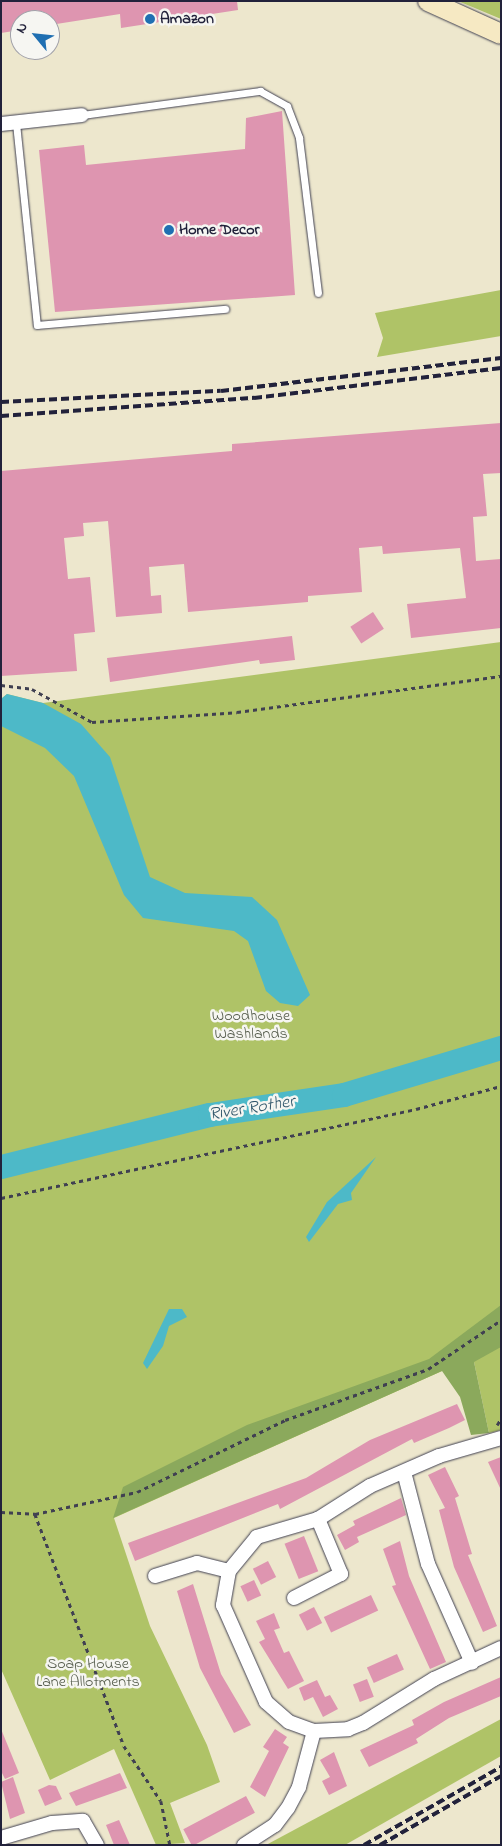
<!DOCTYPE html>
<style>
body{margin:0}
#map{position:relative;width:502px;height:1846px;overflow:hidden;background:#ede7cd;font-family:"Indie Flower",sans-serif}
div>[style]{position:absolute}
.green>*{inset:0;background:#afc367}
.forest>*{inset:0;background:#8ba95c}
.water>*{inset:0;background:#4db9c8}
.river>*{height:24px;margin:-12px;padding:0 12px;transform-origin:12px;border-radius:12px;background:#4db9c8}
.building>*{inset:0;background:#de95b0;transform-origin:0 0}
.path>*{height:2.5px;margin-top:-1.25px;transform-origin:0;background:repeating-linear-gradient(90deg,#404051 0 4px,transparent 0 8px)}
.roads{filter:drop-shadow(0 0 1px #404051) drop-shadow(0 0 1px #404051)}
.service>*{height:7px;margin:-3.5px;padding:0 3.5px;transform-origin:3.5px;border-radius:3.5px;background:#fff}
.minor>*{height:14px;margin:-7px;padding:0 7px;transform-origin:7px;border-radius:7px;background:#fff}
.secondary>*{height:20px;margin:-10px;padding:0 10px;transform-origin:10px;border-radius:10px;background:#f6e9c3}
.rail>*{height:4px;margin-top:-2px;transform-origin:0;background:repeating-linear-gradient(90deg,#22223b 0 8px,transparent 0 12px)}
.dots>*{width:14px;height:14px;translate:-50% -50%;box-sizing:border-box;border:2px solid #f6f6f2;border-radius:50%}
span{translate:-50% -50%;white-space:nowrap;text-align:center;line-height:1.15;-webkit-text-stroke:5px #f6f6f2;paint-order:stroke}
.poi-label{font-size:16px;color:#22223b;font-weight:700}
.left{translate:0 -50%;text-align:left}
.park-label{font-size:16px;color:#535a4a}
.water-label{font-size:18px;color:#31576c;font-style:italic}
.frame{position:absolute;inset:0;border:2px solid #22223b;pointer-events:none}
.north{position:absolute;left:10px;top:10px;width:50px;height:50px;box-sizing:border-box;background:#f6f6f2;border:1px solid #a1a1a9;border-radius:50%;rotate:298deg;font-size:14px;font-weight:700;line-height:20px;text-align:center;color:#22223b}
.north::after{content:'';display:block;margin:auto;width:18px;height:22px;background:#1f6fb2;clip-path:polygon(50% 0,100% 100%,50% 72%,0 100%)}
</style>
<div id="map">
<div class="green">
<i style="clip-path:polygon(458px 1px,501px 1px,501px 19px)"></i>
<i style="clip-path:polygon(501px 290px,501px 336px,377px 357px,383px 338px,375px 313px)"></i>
<i style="clip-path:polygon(501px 642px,501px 1430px,489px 1433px,474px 1362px,442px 1371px,114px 1518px,150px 1626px,207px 1745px,220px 1782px,170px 1803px,185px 1843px,156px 1845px,114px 1749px,50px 1780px,1px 1669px,1px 699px,7px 694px,43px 703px)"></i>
<i style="clip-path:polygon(501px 1719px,501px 1756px,345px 1845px,266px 1845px)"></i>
</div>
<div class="forest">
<i style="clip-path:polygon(501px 1305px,501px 1347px,474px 1362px,489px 1433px,471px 1435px,460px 1397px,442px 1371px,113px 1518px,123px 1487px,247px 1425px,429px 1359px)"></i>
</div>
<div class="water">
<i style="clip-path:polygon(7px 694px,43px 703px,81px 724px,110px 757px,150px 877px,185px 893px,252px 897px,277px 920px,310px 995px,298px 1006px,280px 1003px,266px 991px,248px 941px,234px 931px,143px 918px,124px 895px,74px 776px,45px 748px,1px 726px,1px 699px)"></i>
<i style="clip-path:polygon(376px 1157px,351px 1193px,352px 1200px,338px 1204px,309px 1242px,306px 1237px,327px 1202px)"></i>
<i style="clip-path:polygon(169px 1309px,182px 1309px,187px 1317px,169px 1326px,163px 1346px,147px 1369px,143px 1363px)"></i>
</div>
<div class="river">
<i style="left:1px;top:1167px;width:215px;rotate:-14deg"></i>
<i style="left:210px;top:1115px;width:135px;rotate:-8.5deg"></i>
<i style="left:344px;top:1095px;width:164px;rotate:-16.7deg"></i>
</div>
<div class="building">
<i style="clip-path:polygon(1px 1px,237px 1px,238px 10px,121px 28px,120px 14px,50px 25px,50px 20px,20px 20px,20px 30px,1px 33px)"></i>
<i style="clip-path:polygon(282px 111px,295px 295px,55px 312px,39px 150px,84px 145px,86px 165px,245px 149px,246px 118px)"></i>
<i style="clip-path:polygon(501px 423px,501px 473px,483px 474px,487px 516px,473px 517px,476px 561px,501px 559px,501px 628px,411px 638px,407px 604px,466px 598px,460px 548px,383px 554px,382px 546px,359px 548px,362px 592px,308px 596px,308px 602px,188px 612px,184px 564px,149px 567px,151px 596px,161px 595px,162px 613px,116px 617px,108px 521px,83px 523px,84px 536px,64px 538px,68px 579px,90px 577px,95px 632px,74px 634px,77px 671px,1px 676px,1px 471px,232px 451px,232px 444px)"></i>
<i style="left:373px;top:612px;width:20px;height:27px;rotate:57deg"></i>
<i style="clip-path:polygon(292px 636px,295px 660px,260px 664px,259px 660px,110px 682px,107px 658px)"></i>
<i style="clip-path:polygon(457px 1404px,465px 1420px,449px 1428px,414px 1443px,412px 1439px,280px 1509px,278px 1504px,135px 1561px,128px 1543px,306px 1478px,370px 1440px)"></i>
<i style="clip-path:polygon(501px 1457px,501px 1490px,488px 1462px)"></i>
<i style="clip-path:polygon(445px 1467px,459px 1496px,455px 1498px,472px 1554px,468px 1555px,497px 1626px,483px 1632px,454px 1567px,439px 1510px,445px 1508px,428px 1475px)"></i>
<i style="clip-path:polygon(401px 1498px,406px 1515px,357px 1537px,359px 1542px,345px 1550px,337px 1535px,355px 1525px,353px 1521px)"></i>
<i style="left:304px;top:1536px;width:38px;height:21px;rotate:68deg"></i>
<i style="clip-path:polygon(400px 1541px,409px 1576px,446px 1662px,430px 1669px,392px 1586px,396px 1585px,383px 1549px)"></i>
<i style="left:268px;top:1561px;width:18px;height:17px;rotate:63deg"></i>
<i style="left:254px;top:1580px;width:17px;height:15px;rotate:65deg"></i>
<i style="clip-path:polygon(193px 1584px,221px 1674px,251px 1725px,234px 1733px,200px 1668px,177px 1591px)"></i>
<i style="left:371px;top:1595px;width:17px;height:52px;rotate:65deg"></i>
<i style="left:314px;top:1607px;width:18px;height:17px;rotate:63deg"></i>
<i style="clip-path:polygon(274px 1613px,280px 1628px,274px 1630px,284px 1653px,289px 1651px,304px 1681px,288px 1689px,259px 1642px,265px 1639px,256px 1621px)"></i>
<i style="left:397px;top:1654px;width:17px;height:33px;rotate:66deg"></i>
<i style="clip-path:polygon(501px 1677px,501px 1696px,449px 1718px,416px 1739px,418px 1743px,369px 1767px,360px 1750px,414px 1725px,412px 1720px,444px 1702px)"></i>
<i style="left:367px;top:1679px;width:19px;height:15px;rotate:69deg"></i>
<i style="clip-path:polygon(317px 1680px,325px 1697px,330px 1695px,338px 1709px,323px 1717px,313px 1697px,304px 1701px,299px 1688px)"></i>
<i style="clip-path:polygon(1px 1729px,19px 1773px,5px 1779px,1px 1771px)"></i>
<i style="clip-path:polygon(275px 1729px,287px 1737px,283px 1743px,289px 1747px,265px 1797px,250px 1787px,269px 1751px,263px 1747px)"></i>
<i style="clip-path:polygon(334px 1752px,347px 1786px,329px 1795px,322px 1781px,330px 1777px,320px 1760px)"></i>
<i style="clip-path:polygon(120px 1773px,127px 1788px,76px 1806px,69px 1793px)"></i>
<i style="clip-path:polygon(13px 1777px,25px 1813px,10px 1819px,1px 1782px)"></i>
<i style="clip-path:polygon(49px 1785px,56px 1786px,62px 1799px,45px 1806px,38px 1790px)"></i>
<i style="left:246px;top:1796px;width:19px;height:71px;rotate:62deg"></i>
<i style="clip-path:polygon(119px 1820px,130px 1845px,114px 1845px,106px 1825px)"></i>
</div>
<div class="path">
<i style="left:1px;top:685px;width:31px;rotate:7deg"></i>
<i style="left:32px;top:689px;width:68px;rotate:28.8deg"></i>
<i style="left:92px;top:722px;width:145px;rotate:-3.9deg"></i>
<i style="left:237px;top:712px;width:266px;rotate:-7.8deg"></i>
<i style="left:1px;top:1198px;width:424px;rotate:-12.1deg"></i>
<i style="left:416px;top:1109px;width:88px;rotate:-15.1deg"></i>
<i style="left:497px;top:1425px;width:8px;rotate:-60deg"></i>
<i style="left:1px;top:1512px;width:34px;rotate:3deg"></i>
<i style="left:35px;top:1514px;width:104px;rotate:-12.2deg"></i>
<i style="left:137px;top:1492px;width:165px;rotate:-25.9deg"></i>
<i style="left:285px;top:1420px;width:152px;rotate:-19.6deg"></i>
<i style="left:428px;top:1369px;width:88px;rotate:-33.9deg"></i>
<i style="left:35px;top:1514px;width:248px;rotate:69deg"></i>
<i style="left:124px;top:1746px;width:66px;rotate:56.1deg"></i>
<i style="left:161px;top:1801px;width:45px;rotate:78.4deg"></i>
</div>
<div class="roads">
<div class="service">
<i style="left:82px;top:115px;width:180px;rotate:-7.7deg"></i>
<i style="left:260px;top:91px;width:31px;rotate:29deg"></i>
<i style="left:287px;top:106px;width:34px;rotate:69deg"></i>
<i style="left:299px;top:138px;width:156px;rotate:83deg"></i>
<i style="left:16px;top:123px;width:203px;rotate:84.1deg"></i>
<i style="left:37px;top:325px;width:189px;rotate:-4.9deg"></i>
</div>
<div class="minor">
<i style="left:1px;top:124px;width:81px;rotate:-6.3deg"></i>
<i style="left:501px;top:1438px;width:65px;rotate:163.8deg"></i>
<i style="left:439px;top:1456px;width:75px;rotate:156.5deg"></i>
<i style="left:370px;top:1486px;width:62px;rotate:147.6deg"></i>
<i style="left:318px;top:1519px;width:64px;rotate:163.6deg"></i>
<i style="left:257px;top:1537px;width:44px;rotate:129.5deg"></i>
<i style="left:229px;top:1571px;width:35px;rotate:100deg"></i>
<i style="left:223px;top:1605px;width:106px;rotate:66.1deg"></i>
<i style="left:266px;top:1702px;width:30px;rotate:41deg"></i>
<i style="left:289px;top:1722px;width:27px;rotate:20deg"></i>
<i style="left:314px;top:1731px;width:34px;rotate:-3deg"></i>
<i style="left:348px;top:1729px;width:16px;rotate:-22deg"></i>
<i style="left:363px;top:1723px;width:84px;rotate:-31.8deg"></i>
<i style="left:434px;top:1679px;width:74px;rotate:-24.8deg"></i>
<i style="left:404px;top:1472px;width:95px;rotate:75.4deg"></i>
<i style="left:428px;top:1564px;width:108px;rotate:66deg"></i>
<i style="left:155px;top:1576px;width:44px;rotate:-17.2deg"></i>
<i style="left:197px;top:1563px;width:33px;rotate:14deg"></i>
<i style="left:294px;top:1598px;width:53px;rotate:-27.1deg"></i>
<i style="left:341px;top:1574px;width:60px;rotate:-112.7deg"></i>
<i style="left:1px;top:1838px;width:53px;rotate:-16.4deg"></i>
<i style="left:52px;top:1823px;width:31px;rotate:-4deg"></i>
<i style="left:83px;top:1821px;width:28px;rotate:60deg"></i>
<i style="left:244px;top:1845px;width:37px;rotate:-33deg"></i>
<i style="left:275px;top:1825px;width:21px;rotate:-53deg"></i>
<i style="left:288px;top:1808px;width:24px;rotate:-62deg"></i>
<i style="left:299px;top:1787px;width:58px;rotate:-75deg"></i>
</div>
<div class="secondary">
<i style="left:428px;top:1px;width:80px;rotate:24.3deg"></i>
</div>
</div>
<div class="rail">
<i style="left:1px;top:402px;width:220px;rotate:-2.9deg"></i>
<i style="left:221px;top:391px;width:282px;rotate:-6.7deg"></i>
<i style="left:1px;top:416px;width:254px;rotate:-4.1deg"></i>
<i style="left:254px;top:398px;width:249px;rotate:-6.9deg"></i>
<i style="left:364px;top:1845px;width:158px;rotate:-29.7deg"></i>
<i style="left:380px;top:1845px;width:139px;rotate:-29.7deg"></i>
</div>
<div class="dots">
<i style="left:150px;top:19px;background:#1f6fb2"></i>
<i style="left:169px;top:230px;background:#1f6fb2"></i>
</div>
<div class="poi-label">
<span class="left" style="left:160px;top:19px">Amazon</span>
<span class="left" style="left:179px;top:230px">Home Decor</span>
</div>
<div class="park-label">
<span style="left:251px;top:1025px">Woodhouse<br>Washlands</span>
<span style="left:88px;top:1673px">Soap House<br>Lane Allotments</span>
</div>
<div class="water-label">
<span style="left:252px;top:1109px;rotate:-9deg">River Rother</span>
</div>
<div class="frame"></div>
<div class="north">N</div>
</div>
